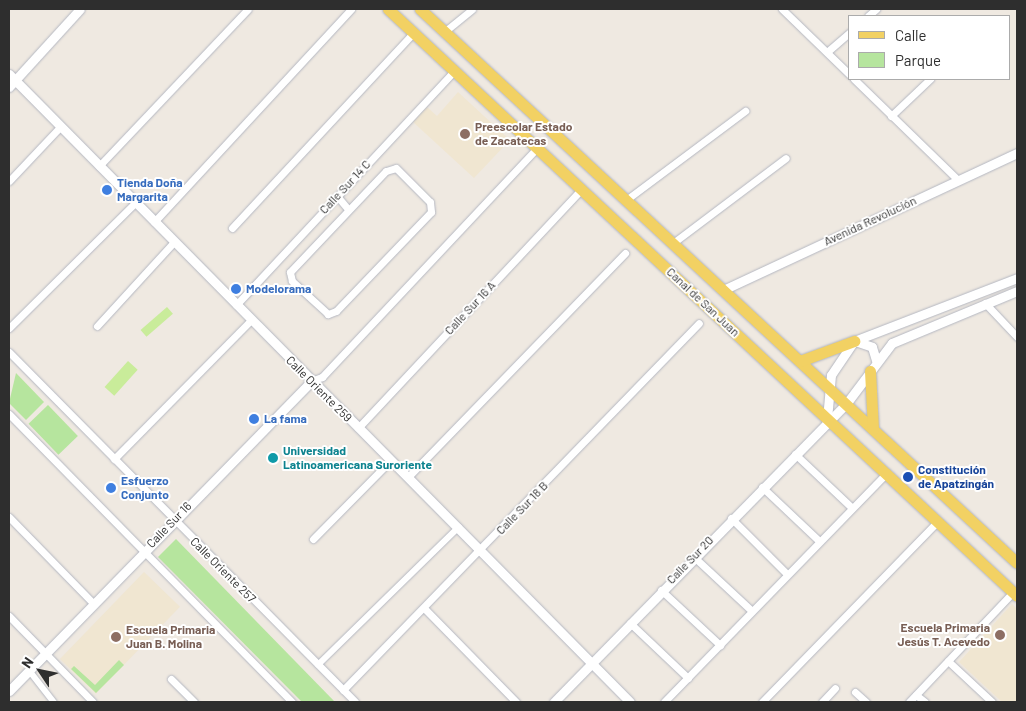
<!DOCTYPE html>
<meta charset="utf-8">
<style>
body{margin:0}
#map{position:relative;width:1026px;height:711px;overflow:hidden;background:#efe9e1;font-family:Barlow,sans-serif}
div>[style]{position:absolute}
.education>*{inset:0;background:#f0e6d1;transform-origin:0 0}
.green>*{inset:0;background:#b6e59e;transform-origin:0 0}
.pitch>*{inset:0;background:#c9ec9a;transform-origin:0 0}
.roads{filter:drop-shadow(0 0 1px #b4b7c1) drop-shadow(0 0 1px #b4b7c1)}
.pedestrian>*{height:5.5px;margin:-2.75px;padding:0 2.75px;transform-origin:2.75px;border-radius:2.75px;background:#fff}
.minor>*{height:7px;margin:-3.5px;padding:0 3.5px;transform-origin:3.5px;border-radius:3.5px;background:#fff}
.tertiary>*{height:9px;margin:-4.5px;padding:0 4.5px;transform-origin:4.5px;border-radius:4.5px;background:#fff}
.primary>*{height:11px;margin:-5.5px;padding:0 5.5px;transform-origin:5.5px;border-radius:5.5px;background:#f2d163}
.dots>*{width:14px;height:14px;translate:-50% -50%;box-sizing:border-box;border:2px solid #fff;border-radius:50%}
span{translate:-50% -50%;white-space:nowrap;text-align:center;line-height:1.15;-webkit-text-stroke:4px #fff;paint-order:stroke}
.education-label{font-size:12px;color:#785e54;font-weight:700}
.left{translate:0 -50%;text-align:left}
.right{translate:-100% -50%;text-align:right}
.shop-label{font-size:12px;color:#366cbe;font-weight:700}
.street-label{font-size:12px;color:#2e2e2e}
.culture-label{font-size:12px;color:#0d838f;font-weight:700}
.transit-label{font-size:12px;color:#164399;font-weight:700}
.frame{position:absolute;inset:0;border:10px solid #2e2e2e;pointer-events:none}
.legend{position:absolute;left:848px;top:15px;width:162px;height:65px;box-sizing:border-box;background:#fff;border:1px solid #ababab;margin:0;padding:6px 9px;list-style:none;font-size:15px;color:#2e2e2e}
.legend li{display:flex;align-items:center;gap:10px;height:25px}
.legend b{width:25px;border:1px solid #ababab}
.north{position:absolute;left:15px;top:646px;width:50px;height:50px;-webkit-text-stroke:4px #fff;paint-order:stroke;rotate:304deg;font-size:14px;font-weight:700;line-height:20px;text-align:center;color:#2e2e2e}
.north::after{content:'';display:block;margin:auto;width:18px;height:22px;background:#2e2e2e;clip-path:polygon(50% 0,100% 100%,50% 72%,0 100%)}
</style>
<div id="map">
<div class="education">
<i style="clip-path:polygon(458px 92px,510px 140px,474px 178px,413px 122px,427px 107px,437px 116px)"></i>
<i style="left:144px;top:572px;width:50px;height:121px;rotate:44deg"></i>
<i style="clip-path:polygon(1012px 604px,1017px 609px,1017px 702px,1002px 702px,959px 662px)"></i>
</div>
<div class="green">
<i style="clip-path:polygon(16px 373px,44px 402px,26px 420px,9px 403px)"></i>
<i style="left:48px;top:405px;width:43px;height:27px;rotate:46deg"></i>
<i style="clip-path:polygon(176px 539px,335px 702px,302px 702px,158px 557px)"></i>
<i style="clip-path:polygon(119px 660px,124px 665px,96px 693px,71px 669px,74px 666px,95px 685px)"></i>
</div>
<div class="pitch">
<i style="left:167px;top:307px;width:9px;height:35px;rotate:49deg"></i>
<i style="left:128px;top:361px;width:13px;height:35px;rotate:42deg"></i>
</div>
<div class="roads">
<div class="pedestrian">
<i style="left:318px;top:665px;width:197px;rotate:-44.4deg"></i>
<i style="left:29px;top:670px;width:41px;rotate:52deg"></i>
</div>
<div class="minor">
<i style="left:782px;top:9px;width:95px;rotate:44.1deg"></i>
<i style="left:868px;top:16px;width:11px;rotate:-41deg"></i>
<i style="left:444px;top:32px;width:36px;rotate:-39deg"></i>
<i style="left:827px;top:52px;width:30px;rotate:-41deg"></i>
<i style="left:854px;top:79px;width:145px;rotate:44.2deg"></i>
<i style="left:891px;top:116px;width:54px;rotate:-43.5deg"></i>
<i style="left:99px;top:166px;width:216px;rotate:-46.5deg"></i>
<i style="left:396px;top:168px;width:48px;rotate:45deg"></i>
<i style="left:430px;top:202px;width:10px;rotate:84deg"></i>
<i style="left:431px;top:212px;width:137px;rotate:133.8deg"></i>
<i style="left:336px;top:311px;width:9px;rotate:159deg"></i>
<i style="left:328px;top:314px;width:49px;rotate:-137.5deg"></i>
<i style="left:292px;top:281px;width:9px;rotate:-103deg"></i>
<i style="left:290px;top:272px;width:139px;rotate:-46.5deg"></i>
<i style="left:386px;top:171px;width:10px;rotate:-17deg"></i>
<i style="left:9px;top:181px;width:74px;rotate:-46.6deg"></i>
<i style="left:337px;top:196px;width:17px;rotate:50deg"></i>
<i style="left:626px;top:200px;width:149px;rotate:-36.8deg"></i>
<i style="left:154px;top:222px;width:290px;rotate:-47.2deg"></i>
<i style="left:232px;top:228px;width:266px;rotate:-47.1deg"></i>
<i style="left:673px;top:243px;width:141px;rotate:-37deg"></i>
<i style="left:985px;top:303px;width:47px;rotate:46.7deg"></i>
<i style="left:236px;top:305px;width:321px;rotate:-47deg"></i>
<i style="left:97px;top:326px;width:114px;rotate:-47.5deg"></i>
<i style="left:9px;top:328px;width:177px;rotate:-44.8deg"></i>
<i style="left:9px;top:352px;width:492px;rotate:45.3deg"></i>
<i style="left:311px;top:381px;width:12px;rotate:-20deg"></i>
<i style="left:322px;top:377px;width:316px;rotate:-46.8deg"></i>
<i style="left:9px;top:414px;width:404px;rotate:45.5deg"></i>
<i style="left:358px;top:428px;width:328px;rotate:-46.9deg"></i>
<i style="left:795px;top:454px;width:77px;rotate:43.4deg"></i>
<i style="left:114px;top:459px;width:195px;rotate:-45.4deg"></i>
<i style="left:408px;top:477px;width:312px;rotate:-45.9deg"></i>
<i style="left:762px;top:487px;width:77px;rotate:43.4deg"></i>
<i style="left:9px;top:517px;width:120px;rotate:45.7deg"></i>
<i style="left:731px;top:518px;width:78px;rotate:45deg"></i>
<i style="left:313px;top:539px;width:111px;rotate:-45.4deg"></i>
<i style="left:694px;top:557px;width:79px;rotate:43deg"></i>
<i style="left:661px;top:590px;width:81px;rotate:43deg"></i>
<i style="left:424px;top:608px;width:132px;rotate:45.6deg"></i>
<i style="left:9px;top:616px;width:120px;rotate:45.7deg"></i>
<i style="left:630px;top:623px;width:80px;rotate:43.5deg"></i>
<i style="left:948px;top:661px;width:60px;rotate:43deg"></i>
<i style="left:171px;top:679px;width:33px;rotate:45deg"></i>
<i style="left:343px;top:690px;width:511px;rotate:-45.87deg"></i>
<i style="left:855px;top:692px;width:15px;rotate:42deg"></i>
<i style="left:916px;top:695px;width:11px;rotate:38deg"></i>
<i style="left:664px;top:702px;width:318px;rotate:-45.8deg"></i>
<i style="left:762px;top:702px;width:251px;rotate:-45.8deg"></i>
<i style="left:822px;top:702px;width:19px;rotate:-47deg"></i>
<i style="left:909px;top:702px;width:151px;rotate:-46.6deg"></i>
</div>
<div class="tertiary">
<i style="left:9px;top:74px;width:883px;rotate:45.32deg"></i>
<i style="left:9px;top:87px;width:105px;rotate:-47.7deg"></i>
<i style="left:723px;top:290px;width:324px;rotate:-25deg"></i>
<i style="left:855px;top:341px;width:18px;rotate:19deg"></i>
<i style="left:872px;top:347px;width:14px;rotate:73deg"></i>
<i style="left:827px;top:419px;width:44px;rotate:-84.8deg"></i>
<i style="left:831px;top:375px;width:41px;rotate:-55.9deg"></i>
<i style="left:854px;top:341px;width:175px;rotate:-21.1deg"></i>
<i style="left:9px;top:691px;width:433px;rotate:-45.7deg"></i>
<i style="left:554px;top:702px;width:417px;rotate:-45.6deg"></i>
<i style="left:846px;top:404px;width:76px;rotate:-53deg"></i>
<i style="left:892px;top:343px;width:135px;rotate:-22.6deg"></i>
</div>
<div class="primary">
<i style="left:388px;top:9px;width:860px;rotate:43.02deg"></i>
<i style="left:420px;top:9px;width:814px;rotate:42.86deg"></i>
<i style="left:800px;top:361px;width:58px;rotate:-20.3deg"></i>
<i style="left:870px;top:371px;width:58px;rotate:87deg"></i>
</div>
</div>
<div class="dots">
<i style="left:465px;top:134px;background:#8d6e63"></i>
<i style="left:107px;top:190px;background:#3f7fe0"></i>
<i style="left:236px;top:289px;background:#3f7fe0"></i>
<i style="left:254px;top:419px;background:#3f7fe0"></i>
<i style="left:273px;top:458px;background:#0f9aa8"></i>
<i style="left:908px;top:477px;background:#1a4fb4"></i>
<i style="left:111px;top:488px;background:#3f7fe0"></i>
<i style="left:1000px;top:635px;background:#8d6e63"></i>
<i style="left:116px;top:637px;background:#8d6e63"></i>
</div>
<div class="education-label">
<span class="left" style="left:475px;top:134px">Preescolar Estado<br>de Zacatecas</span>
<span class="right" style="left:990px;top:635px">Escuela Primaria<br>Jesús T. Acevedo</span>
<span class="left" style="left:126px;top:637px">Escuela Primaria<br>Juan B. Molina</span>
</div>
<div class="shop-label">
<span class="left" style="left:117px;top:190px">Tienda Doña<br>Margarita</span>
<span class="left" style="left:246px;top:289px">Modelorama</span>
<span class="left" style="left:264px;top:419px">La fama</span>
<span class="left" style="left:121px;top:488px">Esfuerzo<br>Conjunto</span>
</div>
<div class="street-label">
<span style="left:345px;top:187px;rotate:-47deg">Calle Sur 14 C</span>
<span style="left:870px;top:221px;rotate:-25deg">Avenida Revolución</span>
<span style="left:703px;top:302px;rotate:43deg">Canal de San Juan</span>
<span style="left:470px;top:308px;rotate:-47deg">Calle Sur 16 A</span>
<span style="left:319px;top:389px;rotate:45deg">Calle Oriente 259</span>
<span style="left:522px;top:508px;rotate:-46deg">Calle Sur 18 B</span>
<span style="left:169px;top:525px;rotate:-46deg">Calle Sur 16</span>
<span style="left:690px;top:560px;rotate:-46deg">Calle Sur 20</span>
<span style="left:223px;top:570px;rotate:45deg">Calle Oriente 257</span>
</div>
<div class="culture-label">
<span class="left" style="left:283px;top:458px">Universidad<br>Latinoamericana Suroriente</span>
</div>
<div class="transit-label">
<span class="left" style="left:918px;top:477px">Constitución<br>de Apatzingán</span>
</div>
<div class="frame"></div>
<ul class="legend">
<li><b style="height:6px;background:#f2d163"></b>Calle</li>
<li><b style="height:14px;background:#b6e59e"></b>Parque</li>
</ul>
<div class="north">N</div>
</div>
